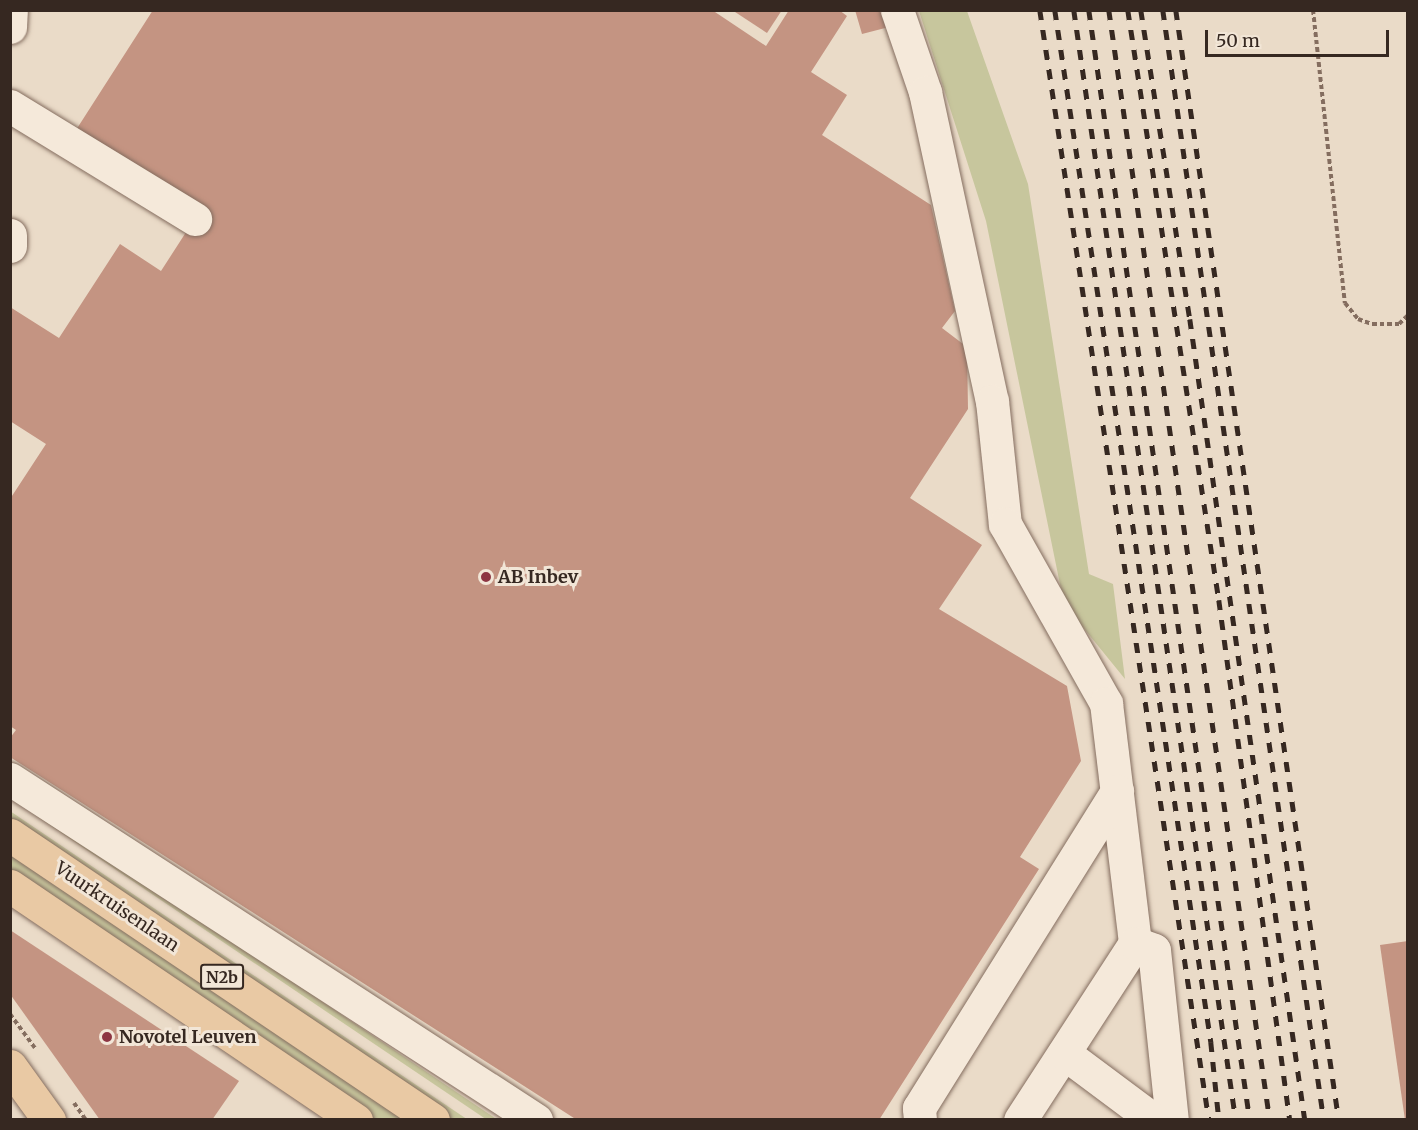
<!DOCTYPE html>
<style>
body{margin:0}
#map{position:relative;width:1418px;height:1130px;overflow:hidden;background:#eadbc8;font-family:Merriweather,serif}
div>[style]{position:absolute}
.green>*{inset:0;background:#c7c69d;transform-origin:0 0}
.building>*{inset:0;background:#c49482}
.path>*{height:4px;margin-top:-2px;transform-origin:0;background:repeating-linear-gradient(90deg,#846d5f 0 4.5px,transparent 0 7.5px)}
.roads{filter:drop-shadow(0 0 2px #846d5f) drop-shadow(0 0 2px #846d5f)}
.minor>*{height:33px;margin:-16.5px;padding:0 16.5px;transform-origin:16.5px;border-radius:16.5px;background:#f5e9da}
.major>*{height:33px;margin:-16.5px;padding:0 16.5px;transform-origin:16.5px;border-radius:16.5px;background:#e9c9a4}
.rail>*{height:4.5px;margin-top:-2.25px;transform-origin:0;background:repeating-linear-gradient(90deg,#362821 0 10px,transparent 0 20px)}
.dots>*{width:16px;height:16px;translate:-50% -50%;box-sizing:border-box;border:3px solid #f2e6d7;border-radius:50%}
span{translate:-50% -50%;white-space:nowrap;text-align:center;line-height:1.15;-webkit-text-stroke:6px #f2e6d7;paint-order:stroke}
.shield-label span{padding:2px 4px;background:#f2e6d7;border:2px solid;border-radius:4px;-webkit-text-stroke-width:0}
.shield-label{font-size:16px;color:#362821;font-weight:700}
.poi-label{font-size:18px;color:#362821;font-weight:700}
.left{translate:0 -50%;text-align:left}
.street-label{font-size:18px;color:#362821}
.frame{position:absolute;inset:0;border:12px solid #362821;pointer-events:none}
.scale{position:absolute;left:1205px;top:30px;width:184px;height:27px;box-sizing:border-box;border:3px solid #362821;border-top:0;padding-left:8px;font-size:18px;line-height:21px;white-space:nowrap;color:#362821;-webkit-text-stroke:4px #f2e6d7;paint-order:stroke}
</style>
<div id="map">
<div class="green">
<i style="clip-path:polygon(919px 11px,967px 11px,1028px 184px,1089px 574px,1113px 584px,1125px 679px,1064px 604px,986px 221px)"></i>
<i style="left:10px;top:791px;width:589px;height:6px;rotate:34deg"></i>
<i style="left:10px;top:811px;width:554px;height:9px;rotate:34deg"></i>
<i style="left:10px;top:850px;width:484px;height:23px;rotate:34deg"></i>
</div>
<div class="building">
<i style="clip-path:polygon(153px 10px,712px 10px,766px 46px,789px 10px,839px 10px,847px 16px,811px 72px,847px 95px,822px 135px,931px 205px,955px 311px,942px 328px,967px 347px,968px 409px,910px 498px,982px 545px,939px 609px,1067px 686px,1081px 761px,1020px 857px,1039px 869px,879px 1120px,577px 1120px,10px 757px,10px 738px,16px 730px,10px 726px,10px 499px,46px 444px,10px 421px,10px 307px,59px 338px,120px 244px,161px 271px,201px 209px,76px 130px)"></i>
<i style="clip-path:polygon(732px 10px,782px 10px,767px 33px)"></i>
<i style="clip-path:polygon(855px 10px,884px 10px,889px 27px,862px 34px)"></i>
<i style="clip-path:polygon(10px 930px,239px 1081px,212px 1120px,100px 1120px,10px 994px)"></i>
<i style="clip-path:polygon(1408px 941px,1408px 1120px,1405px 1120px,1380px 945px)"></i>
</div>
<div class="path">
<i style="left:1313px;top:10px;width:295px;rotate:83.8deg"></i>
<i style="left:1345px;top:303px;width:21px;rotate:51deg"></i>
<i style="left:1358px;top:319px;width:15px;rotate:20deg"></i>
<i style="left:1372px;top:324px;width:27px"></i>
<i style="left:1399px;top:324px;width:13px;rotate:-45deg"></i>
<i style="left:10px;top:1014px;width:42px;rotate:53.7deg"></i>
<i style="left:74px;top:1103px;width:21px;rotate:55deg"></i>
</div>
<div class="roads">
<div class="minor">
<i style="left:897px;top:10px;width:87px;rotate:71.1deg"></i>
<i style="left:925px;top:92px;width:316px;rotate:77.8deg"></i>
<i style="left:992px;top:401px;width:124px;rotate:84deg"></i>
<i style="left:1005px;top:524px;width:206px;rotate:60.6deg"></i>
<i style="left:1106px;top:703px;width:242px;rotate:83.1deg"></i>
<i style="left:1135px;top:943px;width:211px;rotate:123deg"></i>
<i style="left:10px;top:27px;width:17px;rotate:-87deg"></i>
<i style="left:10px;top:106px;width:217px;rotate:31.4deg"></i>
<i style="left:10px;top:235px;width:11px;rotate:90deg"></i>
<i style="left:10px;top:779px;width:627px;rotate:32.95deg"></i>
<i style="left:1135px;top:943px;width:20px;rotate:20deg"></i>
<i style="left:1154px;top:950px;width:171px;rotate:84deg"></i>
<i style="left:1064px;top:1053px;width:112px;rotate:36.7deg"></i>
<i style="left:920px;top:1120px;width:12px;rotate:-95deg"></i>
<i style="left:919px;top:1108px;width:374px;rotate:-58deg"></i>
</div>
<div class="major">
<i style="left:10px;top:835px;width:510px;rotate:33.97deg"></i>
<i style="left:10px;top:886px;width:418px;rotate:34.1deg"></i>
<i style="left:10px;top:1066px;width:67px;rotate:54.2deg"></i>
</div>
</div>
<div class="rail">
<i style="left:1040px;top:10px;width:1123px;rotate:81.34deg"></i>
<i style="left:1055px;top:10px;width:1044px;rotate:81.4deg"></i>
<i style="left:1211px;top:1042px;width:78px;rotate:84.1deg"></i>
<i style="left:1074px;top:10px;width:1122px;rotate:81.7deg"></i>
<i style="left:1089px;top:10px;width:1122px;rotate:81.75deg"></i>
<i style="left:1109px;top:10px;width:1122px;rotate:81.75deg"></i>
<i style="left:1128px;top:10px;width:597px;rotate:81.23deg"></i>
<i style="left:1219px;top:600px;width:525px;rotate:82.23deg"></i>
<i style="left:1141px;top:10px;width:313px;rotate:81deg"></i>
<i style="left:1190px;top:319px;width:809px;rotate:81.83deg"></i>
<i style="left:1163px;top:10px;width:1122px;rotate:81.75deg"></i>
<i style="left:1176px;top:10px;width:1122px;rotate:81.65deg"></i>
</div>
<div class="dots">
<i style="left:486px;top:577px;background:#8d3542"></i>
<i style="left:107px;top:1037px;background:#8d3542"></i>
</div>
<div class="shield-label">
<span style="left:222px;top:977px">N2b</span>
</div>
<div class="poi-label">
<span class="left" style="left:498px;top:577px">AB Inbev</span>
<span class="left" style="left:119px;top:1037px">Novotel Leuven</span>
</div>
<div class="street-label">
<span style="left:117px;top:907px;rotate:34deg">Vuurkruisenlaan</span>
</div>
<div class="frame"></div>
<div class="scale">50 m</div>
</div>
